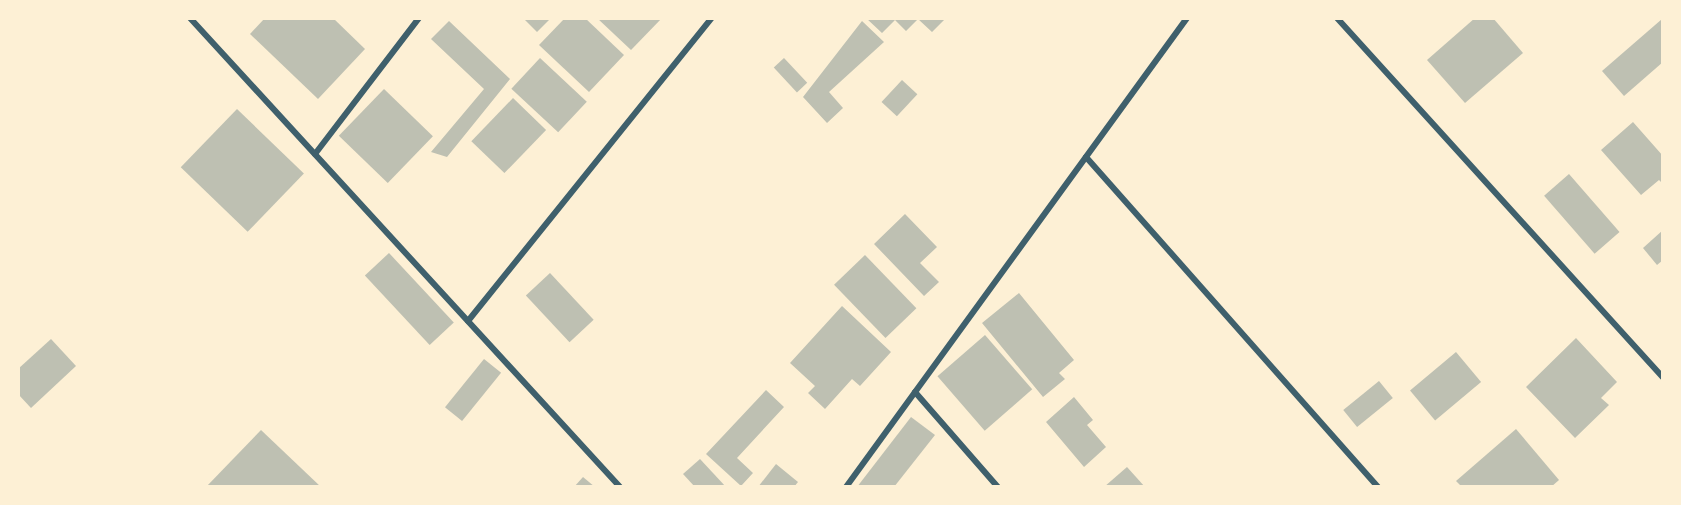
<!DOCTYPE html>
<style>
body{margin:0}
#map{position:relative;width:1681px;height:505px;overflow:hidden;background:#fdf0d5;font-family:Poppins,sans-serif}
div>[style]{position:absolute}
.building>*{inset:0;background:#bec0b2;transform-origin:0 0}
.minor>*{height:6px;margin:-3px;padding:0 3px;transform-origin:3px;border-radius:3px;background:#3f606c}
span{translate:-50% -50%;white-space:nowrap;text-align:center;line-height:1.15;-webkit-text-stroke:4.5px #fdf0d5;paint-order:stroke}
.frame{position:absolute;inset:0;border:20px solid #fdf0d5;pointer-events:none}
</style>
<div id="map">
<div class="building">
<i style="clip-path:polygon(265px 18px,333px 18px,365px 49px,318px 99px,250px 34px)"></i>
<i style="clip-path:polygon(523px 18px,551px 18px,537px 32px)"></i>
<i style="clip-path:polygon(565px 18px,585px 18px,624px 55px,589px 92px,539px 45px)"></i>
<i style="clip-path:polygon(597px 18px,662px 18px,631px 50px)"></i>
<i style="clip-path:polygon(866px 18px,946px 18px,932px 32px,918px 19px,906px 31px,895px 20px,882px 33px)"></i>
<i style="clip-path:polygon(1475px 18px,1493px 18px,1523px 53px,1465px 103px,1427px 60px)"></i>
<i style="clip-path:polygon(1662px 19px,1663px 62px,1624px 96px,1602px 71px)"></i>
<i style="clip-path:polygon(449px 21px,510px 79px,447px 157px,431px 152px,484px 89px,431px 39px)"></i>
<i style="clip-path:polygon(862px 21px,884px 42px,829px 92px,843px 108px,827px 123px,803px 97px)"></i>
<i style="left:540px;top:58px;width:64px;height:42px;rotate:43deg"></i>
<i style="left:784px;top:58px;width:34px;height:14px;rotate:47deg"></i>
<i style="left:902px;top:80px;width:21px;height:30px;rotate:43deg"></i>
<i style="left:384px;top:89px;width:68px;height:65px;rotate:44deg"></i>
<i style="left:513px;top:98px;width:46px;height:60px;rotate:44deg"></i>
<i style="left:237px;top:109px;width:93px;height:81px;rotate:44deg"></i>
<i style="clip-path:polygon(1633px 122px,1663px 156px,1663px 184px,1659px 180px,1641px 195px,1601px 150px)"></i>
<i style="left:1569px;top:174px;width:77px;height:33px;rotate:49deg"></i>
<i style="clip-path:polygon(905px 214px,937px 247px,920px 263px,939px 282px,924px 296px,874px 244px)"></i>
<i style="clip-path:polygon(1663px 230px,1663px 260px,1657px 265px,1643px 248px)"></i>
<i style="left:389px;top:253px;width:95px;height:33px;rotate:47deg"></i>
<i style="left:865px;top:255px;width:74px;height:43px;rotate:46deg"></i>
<i style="left:550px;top:273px;width:64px;height:33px;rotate:47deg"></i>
<i style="clip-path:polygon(1019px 293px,1074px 360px,1059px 373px,1065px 379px,1043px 397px,982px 323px)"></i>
<i style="clip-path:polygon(842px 306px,891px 352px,860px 386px,852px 379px,825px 409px,808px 393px,815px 386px,790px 363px)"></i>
<i style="left:985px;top:335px;width:72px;height:63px;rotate:49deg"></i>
<i style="clip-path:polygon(1576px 338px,1617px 382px,1601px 398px,1609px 405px,1575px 438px,1526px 387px)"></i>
<i style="clip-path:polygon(51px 339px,76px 366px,31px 408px,18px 394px,18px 369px)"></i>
<i style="left:1456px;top:352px;width:39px;height:60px;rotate:50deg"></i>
<i style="left:484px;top:359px;width:22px;height:62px;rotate:39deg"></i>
<i style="left:1379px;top:381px;width:22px;height:46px;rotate:51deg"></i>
<i style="clip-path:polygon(766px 390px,784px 407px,737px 458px,753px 473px,741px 486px,706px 454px)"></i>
<i style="clip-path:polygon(1074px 397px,1093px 420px,1087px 425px,1106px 447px,1084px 467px,1046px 422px)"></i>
<i style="clip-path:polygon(911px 417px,935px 435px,894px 487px,857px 487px)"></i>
<i style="clip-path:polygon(1516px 429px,1559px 480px,1551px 487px,1462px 487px,1456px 481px)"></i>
<i style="clip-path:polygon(261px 430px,321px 487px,206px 487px)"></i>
<i style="clip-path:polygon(700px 459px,726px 487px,695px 487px,683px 474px)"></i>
<i style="clip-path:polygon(776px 464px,798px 482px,794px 487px,758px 487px)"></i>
<i style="clip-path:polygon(1127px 467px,1145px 487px,1104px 487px)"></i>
<i style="clip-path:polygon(583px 477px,595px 487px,574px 487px)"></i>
</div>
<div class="minor">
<i style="left:190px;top:18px;width:636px;rotate:47.48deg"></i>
<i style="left:1337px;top:18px;width:485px;rotate:47.8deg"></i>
<i style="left:315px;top:154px;width:171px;rotate:-52.6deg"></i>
<i style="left:1086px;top:157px;width:441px;rotate:48.5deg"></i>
<i style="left:468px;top:321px;width:389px;rotate:-51.2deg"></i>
<i style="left:915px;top:392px;width:126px;rotate:48.9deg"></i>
<i style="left:846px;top:487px;width:580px;rotate:-53.98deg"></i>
</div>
<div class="frame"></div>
</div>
